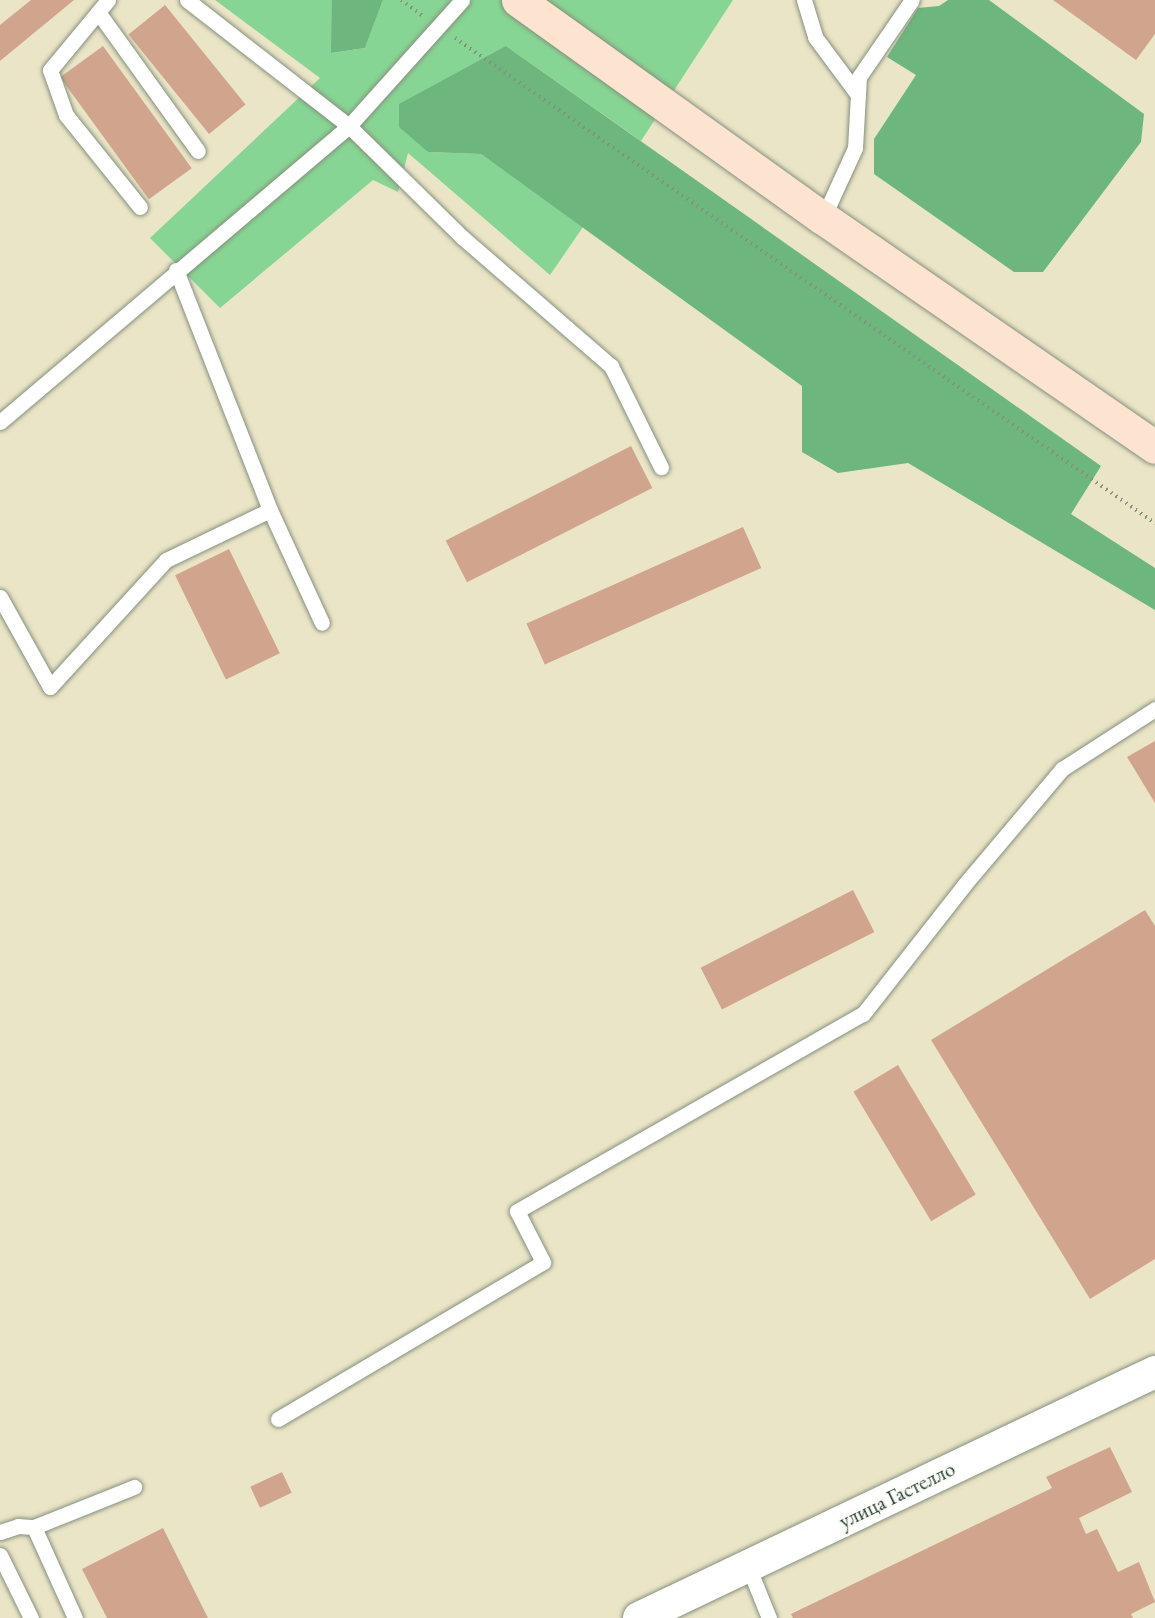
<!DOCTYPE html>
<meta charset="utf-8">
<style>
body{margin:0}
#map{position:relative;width:1155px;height:1618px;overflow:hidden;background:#ebe5c7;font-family:"EB Garamond",serif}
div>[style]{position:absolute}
.green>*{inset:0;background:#87d594}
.forest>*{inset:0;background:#6db67e}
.building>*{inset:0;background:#d1a58d;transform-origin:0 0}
.path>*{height:4px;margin-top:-2px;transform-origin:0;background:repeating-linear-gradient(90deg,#85917e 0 1.5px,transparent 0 6px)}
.roads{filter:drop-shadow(0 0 2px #85917e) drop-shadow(0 0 2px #85917e)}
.service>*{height:15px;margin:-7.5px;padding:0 7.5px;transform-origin:7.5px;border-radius:7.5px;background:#fff}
.minor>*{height:32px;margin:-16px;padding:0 16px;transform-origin:16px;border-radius:16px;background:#fff}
.secondary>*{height:33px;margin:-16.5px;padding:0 16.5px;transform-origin:16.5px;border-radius:16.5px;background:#fde4d1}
span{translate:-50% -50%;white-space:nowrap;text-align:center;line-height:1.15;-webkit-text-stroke:5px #fdfcf7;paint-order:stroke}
.street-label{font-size:21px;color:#1f3d34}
</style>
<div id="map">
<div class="green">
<i style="clip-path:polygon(215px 0,332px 0,332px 53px,365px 48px,383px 0,733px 0,641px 141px,506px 46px,427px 152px,481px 154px,583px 227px,550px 275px,408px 153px,398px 192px,373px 180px,220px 308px,150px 238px,320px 78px)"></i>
</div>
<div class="forest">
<i style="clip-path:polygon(332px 0,383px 0,365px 48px,331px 53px)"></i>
<i style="clip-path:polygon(948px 0,989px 0,1144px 114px,1141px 142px,1043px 272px,1014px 272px,874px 174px,874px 139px,916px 75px,887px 57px,918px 8px,939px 6px)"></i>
<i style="clip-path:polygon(506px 46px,1101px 466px,1071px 514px,1155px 568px,1155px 610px,908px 463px,838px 473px,802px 452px,802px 386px,481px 154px,428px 152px,399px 127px,399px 104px)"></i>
</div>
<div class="building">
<i style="clip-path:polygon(31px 0,74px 0,0 61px,0 25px)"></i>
<i style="clip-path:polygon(1053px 0,1155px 0,1155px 34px,1136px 60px)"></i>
<i style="left:165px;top:5px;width:128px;height:47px;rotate:51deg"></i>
<i style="left:103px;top:46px;width:151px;height:53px;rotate:54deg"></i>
<i style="left:631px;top:446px;width:47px;height:208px;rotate:63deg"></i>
<i style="left:743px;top:527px;width:45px;height:237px;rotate:66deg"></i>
<i style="left:229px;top:549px;width:116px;height:60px;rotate:64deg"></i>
<i style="clip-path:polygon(1155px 741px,1155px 803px,1127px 757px)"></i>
<i style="left:853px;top:890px;width:47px;height:171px;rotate:63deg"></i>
<i style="clip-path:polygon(1145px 910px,1155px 926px,1155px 1259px,1090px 1299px,931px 1040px)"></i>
<i style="left:898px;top:1065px;width:151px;height:52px;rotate:59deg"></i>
<i style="clip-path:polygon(1110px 1447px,1132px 1492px,1079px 1518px,1086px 1534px,1097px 1529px,1118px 1572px,1139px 1562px,1155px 1602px,1131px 1614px,1133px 1618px,793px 1618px,791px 1614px,1052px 1488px,1046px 1477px)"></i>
<i style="left:282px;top:1472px;width:23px;height:35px;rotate:65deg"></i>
<i style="clip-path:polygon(163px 1528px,208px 1618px,107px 1618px,82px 1569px)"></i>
</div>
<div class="path">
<i style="left:401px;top:0;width:26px;rotate:36deg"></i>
<i style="left:455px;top:38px;width:852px;rotate:34.72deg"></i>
</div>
<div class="roads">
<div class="service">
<i style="left:108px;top:0;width:91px;rotate:129.6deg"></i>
<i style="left:50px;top:70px;width:48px;rotate:70.4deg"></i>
<i style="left:66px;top:115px;width:118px;rotate:51.2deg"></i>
<i style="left:187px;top:0;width:205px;rotate:37.9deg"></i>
<i style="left:349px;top:126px;width:158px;rotate:44.5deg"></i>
<i style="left:462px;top:237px;width:197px;rotate:40.9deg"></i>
<i style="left:611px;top:366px;width:113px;rotate:63.7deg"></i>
<i style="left:804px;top:0;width:39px;rotate:73deg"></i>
<i style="left:815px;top:37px;width:72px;rotate:53.4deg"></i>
<i style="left:98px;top:12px;width:171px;rotate:54.3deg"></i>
<i style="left:823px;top:218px;width:77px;rotate:-65.4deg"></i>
<i style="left:855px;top:148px;width:71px;rotate:-86.8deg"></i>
<i style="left:859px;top:77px;width:93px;rotate:-55.5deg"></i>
<i style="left:176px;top:270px;width:258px;rotate:68.6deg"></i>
<i style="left:0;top:422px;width:458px;rotate:-40.3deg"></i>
<i style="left:349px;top:126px;width:169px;rotate:-48.1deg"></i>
<i style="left:0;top:597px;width:103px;rotate:60.9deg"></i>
<i style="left:50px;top:687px;width:172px;rotate:-47.6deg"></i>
<i style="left:166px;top:560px;width:115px;rotate:-25.7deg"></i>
<i style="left:270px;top:510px;width:124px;rotate:65.3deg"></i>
<i style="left:278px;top:1419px;width:308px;rotate:-30.6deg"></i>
<i style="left:543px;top:1262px;width:57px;rotate:-117deg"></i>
<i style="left:517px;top:1211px;width:398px;rotate:-29.7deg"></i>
<i style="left:863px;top:1014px;width:164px;rotate:-51.9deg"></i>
<i style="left:964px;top:885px;width:152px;rotate:-49.8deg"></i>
<i style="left:1062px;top:769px;width:111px;rotate:-32.8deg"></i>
<i style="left:0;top:1532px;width:19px;rotate:-18deg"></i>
<i style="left:18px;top:1526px;width:16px;rotate:4deg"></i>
<i style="left:0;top:1555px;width:70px;rotate:63.8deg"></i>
<i style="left:748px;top:1566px;width:56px;rotate:68deg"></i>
<i style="left:75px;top:1618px;width:100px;rotate:-114.3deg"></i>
<i style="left:34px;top:1527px;width:108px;rotate:-21.8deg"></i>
</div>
<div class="minor">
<i style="left:639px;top:1618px;width:572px;rotate:-25.49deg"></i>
</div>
<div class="secondary">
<i style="left:518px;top:0;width:375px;rotate:35.6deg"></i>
<i style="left:823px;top:218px;width:403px;rotate:34.6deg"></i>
</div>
</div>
<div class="street-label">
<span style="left:897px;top:1495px;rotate:-26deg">улица Гастелло</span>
</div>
</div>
